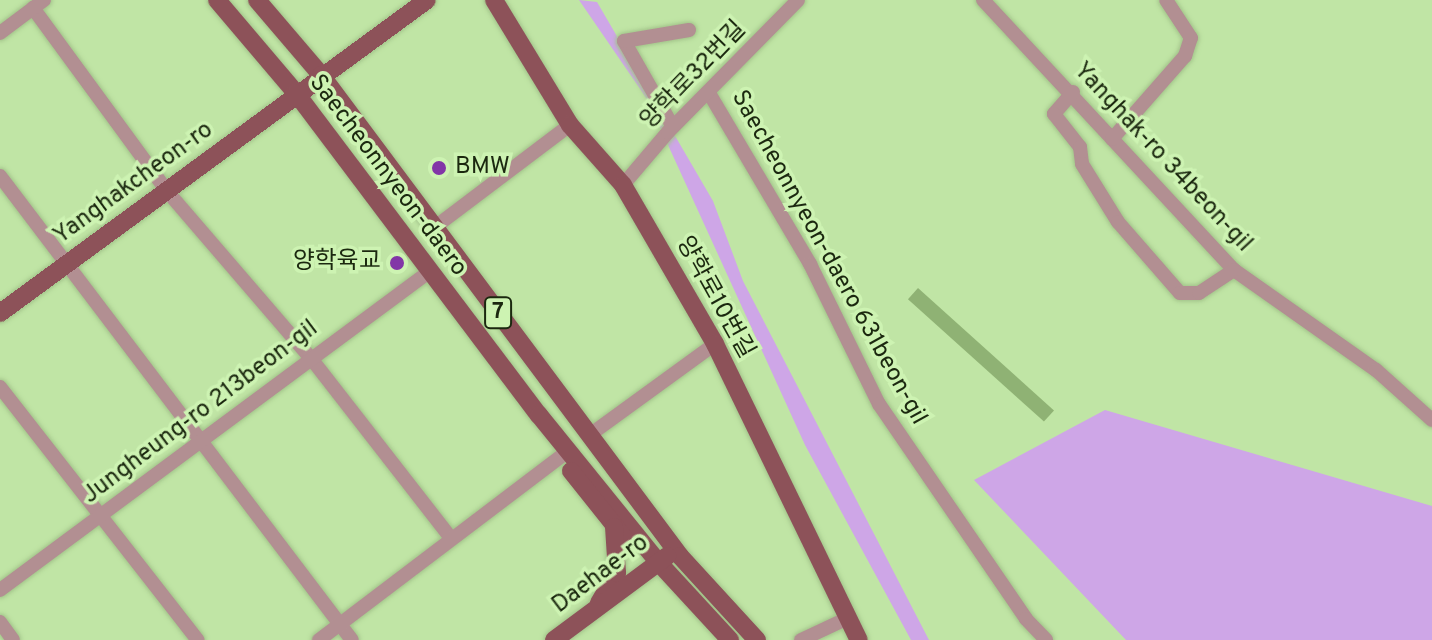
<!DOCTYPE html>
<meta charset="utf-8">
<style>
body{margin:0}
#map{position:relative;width:1432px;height:640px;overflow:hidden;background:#c0e5a5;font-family:Overpass,"Noto Sans KR",sans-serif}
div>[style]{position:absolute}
.green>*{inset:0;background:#cea6e7}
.building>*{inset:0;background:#8fb274;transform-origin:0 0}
.roads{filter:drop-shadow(0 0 2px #a2c38a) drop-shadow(0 0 2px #a2c38a)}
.minor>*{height:14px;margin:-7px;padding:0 7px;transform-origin:7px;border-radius:7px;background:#b28f92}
.major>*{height:18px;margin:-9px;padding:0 9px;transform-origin:9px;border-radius:9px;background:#8d5259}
.dots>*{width:22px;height:22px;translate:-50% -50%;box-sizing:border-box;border:4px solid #cdf3b2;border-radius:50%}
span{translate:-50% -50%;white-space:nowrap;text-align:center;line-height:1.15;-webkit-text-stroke:7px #cdf3b2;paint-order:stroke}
.shield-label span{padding:2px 6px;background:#cdf3b2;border:2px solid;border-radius:6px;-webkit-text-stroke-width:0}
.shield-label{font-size:22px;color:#1b280f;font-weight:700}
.street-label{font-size:24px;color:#1b280f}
.poi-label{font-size:24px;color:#1b280f}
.left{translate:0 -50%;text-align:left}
.right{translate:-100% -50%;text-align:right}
</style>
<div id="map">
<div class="green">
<i style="clip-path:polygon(579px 0,597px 2px,713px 201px,743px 281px,929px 640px,911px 640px,805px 445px,647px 99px)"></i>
<i style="clip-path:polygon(1105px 410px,1432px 506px,1432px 640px,1126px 640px,974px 480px)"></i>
</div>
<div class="building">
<i style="left:918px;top:288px;width:183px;height:15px;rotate:42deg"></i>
</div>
<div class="roads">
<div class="minor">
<i style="left:983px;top:0;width:369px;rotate:47.1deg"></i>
<i style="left:1234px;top:270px;width:174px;rotate:35.2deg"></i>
<i style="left:1376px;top:370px;width:75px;rotate:41.8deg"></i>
<i style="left:33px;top:8px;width:227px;rotate:53.8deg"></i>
<i style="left:167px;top:191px;width:219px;rotate:49.3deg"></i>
<i style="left:310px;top:357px;width:228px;rotate:52.1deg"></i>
<i style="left:0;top:33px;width:55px;rotate:-36.9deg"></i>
<i style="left:1073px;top:92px;width:29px;rotate:131deg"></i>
<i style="left:1054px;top:114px;width:42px;rotate:51.8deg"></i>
<i style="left:1080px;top:147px;width:17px;rotate:83deg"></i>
<i style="left:1082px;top:164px;width:68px;rotate:58.2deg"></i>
<i style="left:1118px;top:222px;width:94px;rotate:48.9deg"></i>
<i style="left:1180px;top:293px;width:19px"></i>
<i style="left:1199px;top:293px;width:42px;rotate:-33.3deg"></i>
<i style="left:709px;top:93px;width:199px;rotate:59.4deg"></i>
<i style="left:810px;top:264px;width:156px;rotate:63.8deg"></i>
<i style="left:879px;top:404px;width:260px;rotate:55.6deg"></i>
<i style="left:1026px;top:619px;width:29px;rotate:46deg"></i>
<i style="left:673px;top:127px;width:99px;rotate:-119.7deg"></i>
<i style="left:624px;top:41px;width:66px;rotate:-9.6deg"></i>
<i style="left:1112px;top:139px;width:111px;rotate:-48.7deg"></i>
<i style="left:1185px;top:56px;width:19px;rotate:-72deg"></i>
<i style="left:1191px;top:38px;width:45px;rotate:-123.3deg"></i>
<i style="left:0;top:176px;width:582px;rotate:52.82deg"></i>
<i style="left:623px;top:185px;width:70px;rotate:-49.7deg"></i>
<i style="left:668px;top:132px;width:185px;rotate:-45.4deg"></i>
<i style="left:435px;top:227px;width:169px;rotate:-37.1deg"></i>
<i style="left:0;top:387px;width:321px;rotate:52deg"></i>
<i style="left:591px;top:434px;width:153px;rotate:-36deg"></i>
<i style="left:0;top:590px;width:534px;rotate:-36.55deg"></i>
<i style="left:0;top:622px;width:22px;rotate:54deg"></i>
<i style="left:319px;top:640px;width:303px;rotate:-37.2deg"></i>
<i style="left:801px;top:640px;width:52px;rotate:-25.1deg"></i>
</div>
<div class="major">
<i style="left:217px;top:0;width:122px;rotate:49.7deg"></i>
<i style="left:296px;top:93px;width:403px;rotate:53deg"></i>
<i style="left:539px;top:415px;width:191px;rotate:51deg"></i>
<i style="left:659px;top:563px;width:105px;rotate:47.3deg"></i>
<i style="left:257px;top:0;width:99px;rotate:49.5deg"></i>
<i style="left:321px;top:75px;width:600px;rotate:53.26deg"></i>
<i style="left:680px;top:556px;width:114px;rotate:47.5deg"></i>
<i style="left:494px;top:0;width:146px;rotate:58.7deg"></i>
<i style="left:570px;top:125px;width:80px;rotate:48.5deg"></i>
<i style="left:623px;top:185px;width:184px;rotate:59.9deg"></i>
<i style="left:715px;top:344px;width:329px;rotate:64.1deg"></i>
<i style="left:0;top:313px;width:529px;rotate:-36.24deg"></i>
<i style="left:571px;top:471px;width:95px;rotate:51.4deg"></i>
<i style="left:599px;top:603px;width:35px;rotate:-59deg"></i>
<i style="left:617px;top:573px;width:46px;rotate:-93.7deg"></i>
<i style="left:554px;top:640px;width:141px;rotate:-36.6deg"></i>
</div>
</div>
<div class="dots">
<i style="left:439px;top:168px;background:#8236a7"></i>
<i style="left:397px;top:263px;background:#8236a7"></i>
</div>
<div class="shield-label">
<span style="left:498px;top:313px">7</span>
</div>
<div class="street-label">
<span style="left:694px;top:76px;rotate:-46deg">양학로32번길</span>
<span style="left:1162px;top:158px;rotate:47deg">Yanghak-ro 34beon-gil</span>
<span style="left:387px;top:176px;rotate:53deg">Saecheonnyeon-daero</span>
<span style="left:134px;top:184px;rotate:-36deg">Yanghakcheon-ro</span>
<span style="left:828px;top:258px;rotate:61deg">Saecheonnyeon-daero 631beon-gil</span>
<span style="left:714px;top:298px;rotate:61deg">양학로10번길</span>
<span style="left:201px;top:413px;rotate:-37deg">Jungheung-ro 213beon-gil</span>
<span style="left:601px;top:575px;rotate:-37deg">Daehae-ro</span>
</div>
<div class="poi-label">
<span class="left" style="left:455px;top:168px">BMW</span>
<span class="right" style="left:381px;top:263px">양학육교</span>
</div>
</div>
